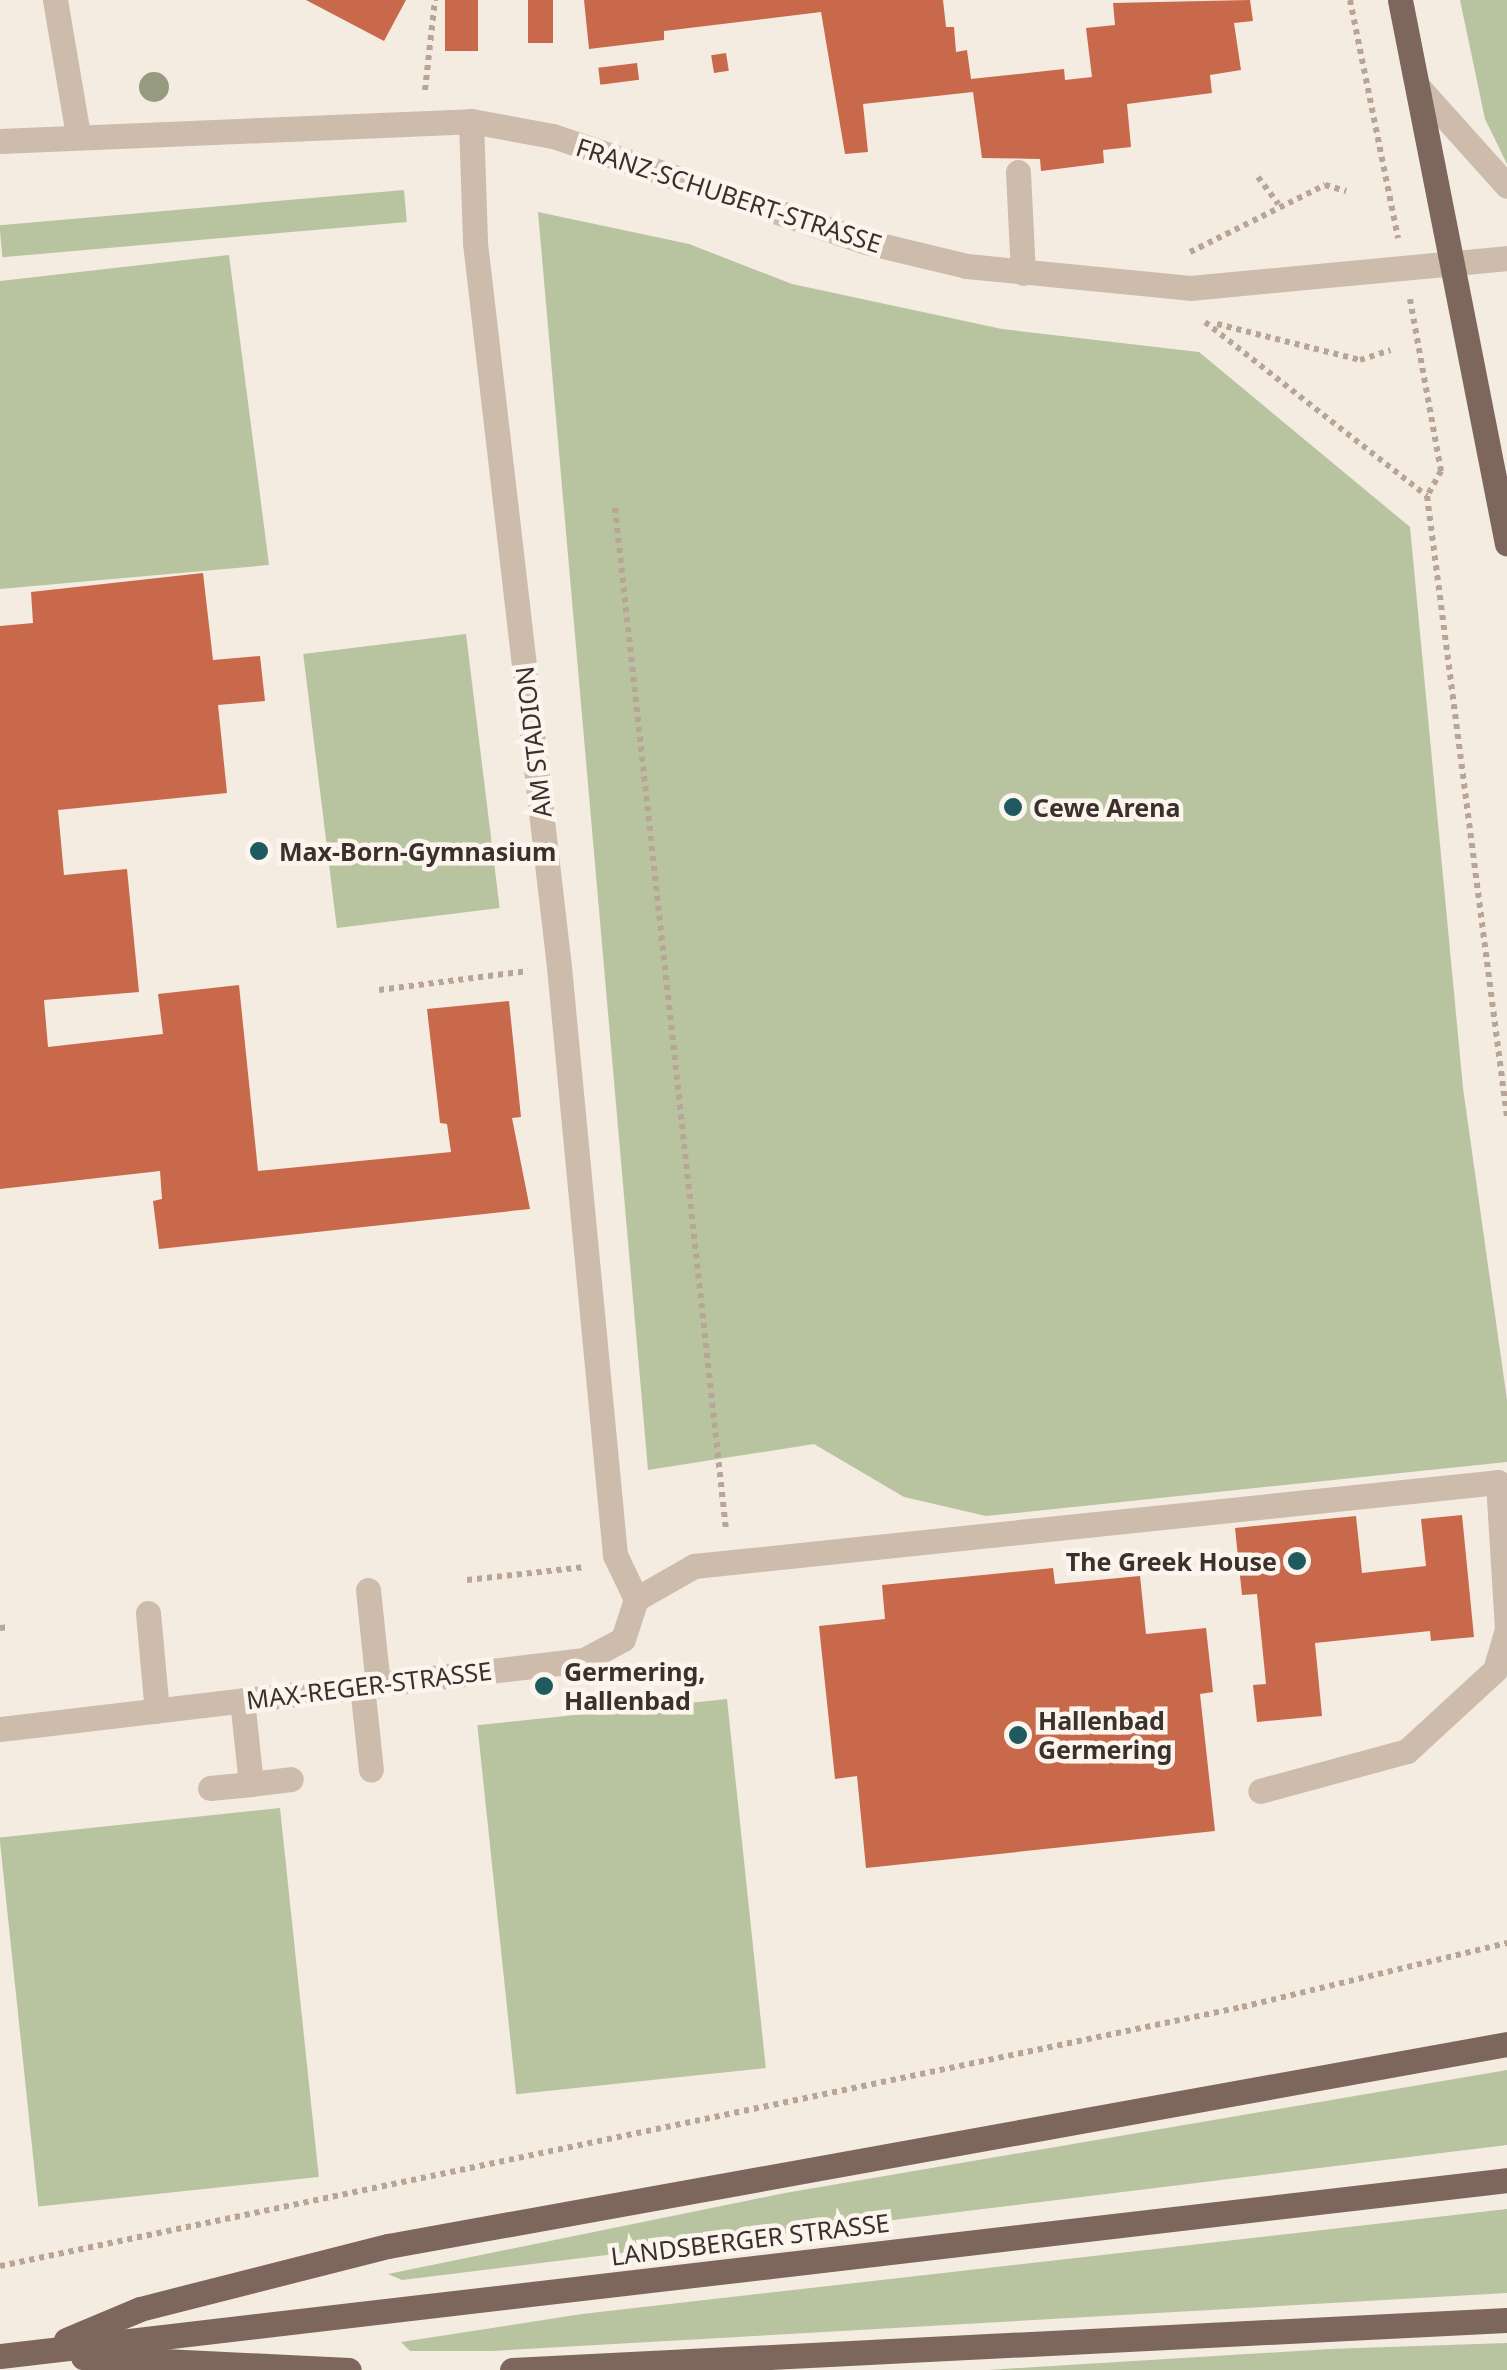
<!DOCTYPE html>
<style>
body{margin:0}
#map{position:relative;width:1507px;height:2370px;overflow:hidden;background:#f4ebe1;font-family:"Noto Sans",sans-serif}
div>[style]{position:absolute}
.green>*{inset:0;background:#b8c4a0;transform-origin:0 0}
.building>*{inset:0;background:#c8694b;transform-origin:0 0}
.path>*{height:6px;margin-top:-3px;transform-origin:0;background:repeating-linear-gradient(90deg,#b9a596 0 5px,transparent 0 10px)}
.minor>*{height:25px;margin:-12.5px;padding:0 12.5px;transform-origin:12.5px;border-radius:12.5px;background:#cdbbac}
.major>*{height:25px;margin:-12.5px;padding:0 12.5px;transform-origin:12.5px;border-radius:12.5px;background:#7d675c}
.trees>*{width:30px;height:30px;margin:-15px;border-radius:50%;background:#969b7f}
.dots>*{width:28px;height:28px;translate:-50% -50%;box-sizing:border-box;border:5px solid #fbf5ee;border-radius:50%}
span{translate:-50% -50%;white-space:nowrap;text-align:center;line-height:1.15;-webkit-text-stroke:9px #fbf5ee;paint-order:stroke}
.street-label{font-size:25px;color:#3b302b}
.poi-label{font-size:25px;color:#3b302b;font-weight:700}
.left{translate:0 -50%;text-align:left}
.right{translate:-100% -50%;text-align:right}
</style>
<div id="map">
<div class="green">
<i style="clip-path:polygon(1460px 0,1507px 0,1507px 164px,1485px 119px)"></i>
<i style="left:404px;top:190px;width:32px;height:406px;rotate:85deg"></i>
<i style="clip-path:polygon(538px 212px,689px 244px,792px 284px,1002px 329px,1199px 352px,1410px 527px,1463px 1088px,1507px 1400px,1507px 1462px,986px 1516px,904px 1497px,814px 1444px,648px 1470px)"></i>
<i style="clip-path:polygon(229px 255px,269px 565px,0 589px,0 281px)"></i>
<i style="left:466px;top:634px;width:276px;height:164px;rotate:83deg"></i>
<i style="left:727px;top:1699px;width:371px;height:251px;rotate:84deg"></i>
<i style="left:280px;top:1808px;width:371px;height:282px;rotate:84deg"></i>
<i style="clip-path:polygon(1507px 2070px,1507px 2145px,402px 2280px,388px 2274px,785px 2193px)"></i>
<i style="clip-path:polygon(1507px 2209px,1507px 2293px,492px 2351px,410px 2351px,401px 2342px,582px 2314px)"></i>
<i style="clip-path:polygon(1507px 2343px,1507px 2370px,987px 2370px,1330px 2349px)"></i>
</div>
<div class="building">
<i style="clip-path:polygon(306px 0,406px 0,384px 41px)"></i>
<i style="left:445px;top:0;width:33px;height:51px"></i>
<i style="left:528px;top:0;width:25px;height:43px"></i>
<i style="clip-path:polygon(584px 0,943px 0,946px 27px,954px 27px,956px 52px,967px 50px,971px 79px,1064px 69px,1065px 80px,1092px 77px,1086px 28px,1115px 25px,1113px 3px,1250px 0,1253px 21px,1234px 23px,1241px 70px,1210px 75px,1212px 93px,1127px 104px,1131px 147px,1103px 150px,1104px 163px,1041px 171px,1040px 159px,982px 158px,973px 92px,863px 104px,868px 152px,845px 154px,821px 12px,664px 31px,664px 40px,589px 49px)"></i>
<i style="left:726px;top:53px;width:18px;height:15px;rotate:81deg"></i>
<i style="left:637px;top:63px;width:17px;height:39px;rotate:83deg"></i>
<i style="clip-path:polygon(203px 573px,213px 660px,260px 656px,265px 701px,218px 705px,227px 793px,58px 810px,64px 875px,127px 869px,139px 992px,44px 1000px,48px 1047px,163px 1034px,158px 994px,239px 985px,258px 1171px,451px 1152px,447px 1124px,440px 1123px,427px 1009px,509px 1001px,521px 1117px,512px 1118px,530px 1209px,159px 1249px,153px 1201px,162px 1199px,160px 1171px,0 1189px,0 626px,33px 623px,31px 592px)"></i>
<i style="clip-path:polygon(1462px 1515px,1474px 1637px,1431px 1641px,1430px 1631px,1315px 1643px,1322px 1716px,1257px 1722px,1253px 1685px,1266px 1684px,1257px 1594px,1242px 1595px,1235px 1528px,1356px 1516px,1362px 1573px,1426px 1566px,1421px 1519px)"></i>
<i style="clip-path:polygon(1053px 1568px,1055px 1584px,1140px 1576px,1146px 1634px,1206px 1628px,1213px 1692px,1200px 1694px,1215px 1831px,866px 1868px,857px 1776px,835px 1779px,819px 1626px,885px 1619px,882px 1585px)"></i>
</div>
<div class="path">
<i style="left:1350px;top:0;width:243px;rotate:78.6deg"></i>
<i style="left:425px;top:90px;width:91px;rotate:-83.7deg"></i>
<i style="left:1258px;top:177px;width:34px;rotate:53deg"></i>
<i style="left:1190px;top:252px;width:151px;rotate:-26.4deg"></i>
<i style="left:1325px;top:185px;width:22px;rotate:16deg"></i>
<i style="left:1410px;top:299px;width:175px;rotate:79.8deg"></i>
<i style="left:1441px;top:471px;width:29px;rotate:119deg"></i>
<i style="left:1205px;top:322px;width:282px;rotate:38.1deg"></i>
<i style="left:1427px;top:496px;width:626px;rotate:82.66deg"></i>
<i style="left:1217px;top:324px;width:147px;rotate:14.1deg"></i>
<i style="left:1360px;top:360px;width:32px;rotate:-18deg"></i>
<i style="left:615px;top:508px;width:1028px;rotate:83.8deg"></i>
<i style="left:379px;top:990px;width:150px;rotate:-7.3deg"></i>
<i style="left:467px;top:1580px;width:119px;rotate:-6.3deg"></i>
<i style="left:0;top:1628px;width:10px;rotate:-6deg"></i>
<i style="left:0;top:2266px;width:1269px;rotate:-11.78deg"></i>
<i style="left:1242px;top:2007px;width:273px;rotate:-13.6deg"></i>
</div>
<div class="minor">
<i style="left:55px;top:0;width:137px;rotate:80.3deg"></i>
<i style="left:1420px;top:89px;width:130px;rotate:48.1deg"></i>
<i style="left:471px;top:121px;width:122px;rotate:88.1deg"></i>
<i style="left:475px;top:243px;width:729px;rotate:83.38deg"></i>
<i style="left:559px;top:967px;width:591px;rotate:84.56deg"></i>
<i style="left:615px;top:1555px;width:49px;rotate:64.5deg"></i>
<i style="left:0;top:141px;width:471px;rotate:-2.4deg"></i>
<i style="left:471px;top:121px;width:83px;rotate:10.4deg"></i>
<i style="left:553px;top:136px;width:331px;rotate:18.7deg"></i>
<i style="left:867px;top:242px;width:103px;rotate:13.5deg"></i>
<i style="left:967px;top:266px;width:224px;rotate:5.6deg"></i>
<i style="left:1190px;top:288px;width:318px;rotate:-5.4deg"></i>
<i style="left:1018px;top:172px;width:101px;rotate:87.2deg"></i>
<i style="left:368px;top:1590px;width:96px;rotate:84deg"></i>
<i style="left:148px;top:1613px;width:98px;rotate:84.8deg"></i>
<i style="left:362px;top:1686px;width:84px;rotate:83.9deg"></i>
<i style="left:0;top:1729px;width:588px;rotate:-6.74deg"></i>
<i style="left:584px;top:1660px;width:44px;rotate:-28.3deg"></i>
<i style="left:623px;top:1639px;width:42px;rotate:-72deg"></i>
<i style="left:636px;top:1599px;width:67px;rotate:-29.6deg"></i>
<i style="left:694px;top:1566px;width:808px;rotate:-5.96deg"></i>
<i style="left:1498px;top:1482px;width:147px;rotate:86.5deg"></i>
<i style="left:1507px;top:1629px;width:43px;rotate:106.3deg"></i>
<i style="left:1495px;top:1670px;width:120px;rotate:137.4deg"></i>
<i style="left:1407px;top:1751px;width:152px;rotate:164.8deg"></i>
<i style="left:251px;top:1784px;width:40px;rotate:-7.1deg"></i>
<i style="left:210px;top:1788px;width:41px;rotate:-5.6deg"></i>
<i style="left:251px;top:1784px;width:84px;rotate:-96.1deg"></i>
</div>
<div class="major">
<i style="left:1400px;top:0;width:554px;rotate:78.87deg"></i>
<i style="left:66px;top:2340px;width:80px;rotate:-22.7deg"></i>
<i style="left:140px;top:2309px;width:256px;rotate:-14.3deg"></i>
<i style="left:388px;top:2246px;width:1137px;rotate:-10.23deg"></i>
<i style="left:0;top:2356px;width:1517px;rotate:-6.66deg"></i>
<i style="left:83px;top:2357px;width:266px;rotate:2.8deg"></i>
<i style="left:512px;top:2370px;width:996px;rotate:-2.88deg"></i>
</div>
<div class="trees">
<i style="left:154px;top:87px"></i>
</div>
<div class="dots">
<i style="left:1013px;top:807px;background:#1f5a5e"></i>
<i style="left:259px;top:851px;background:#1f5a5e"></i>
<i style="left:1297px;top:1561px;background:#1f5a5e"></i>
<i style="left:544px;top:1686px;background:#1f5a5e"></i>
<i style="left:1018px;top:1735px;background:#1f5a5e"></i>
</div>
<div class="street-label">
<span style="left:729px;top:195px;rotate:18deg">FRANZ-SCHUBERT-STRASSE</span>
<span style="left:533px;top:742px;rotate:-97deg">AM STADION</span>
<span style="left:369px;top:1685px;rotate:-7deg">MAX-REGER-STRASSE</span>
<span style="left:750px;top:2239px;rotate:-7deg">LANDSBERGER STRASSE</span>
</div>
<div class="poi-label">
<span class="left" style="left:1033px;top:807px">Cewe Arena</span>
<span class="left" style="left:279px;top:851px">Max-Born-Gymnasium</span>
<span class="right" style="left:1277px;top:1561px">The Greek House</span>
<span class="left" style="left:564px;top:1686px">Germering,<br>Hallenbad</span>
<span class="left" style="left:1038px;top:1735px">Hallenbad<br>Germering</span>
</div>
</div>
